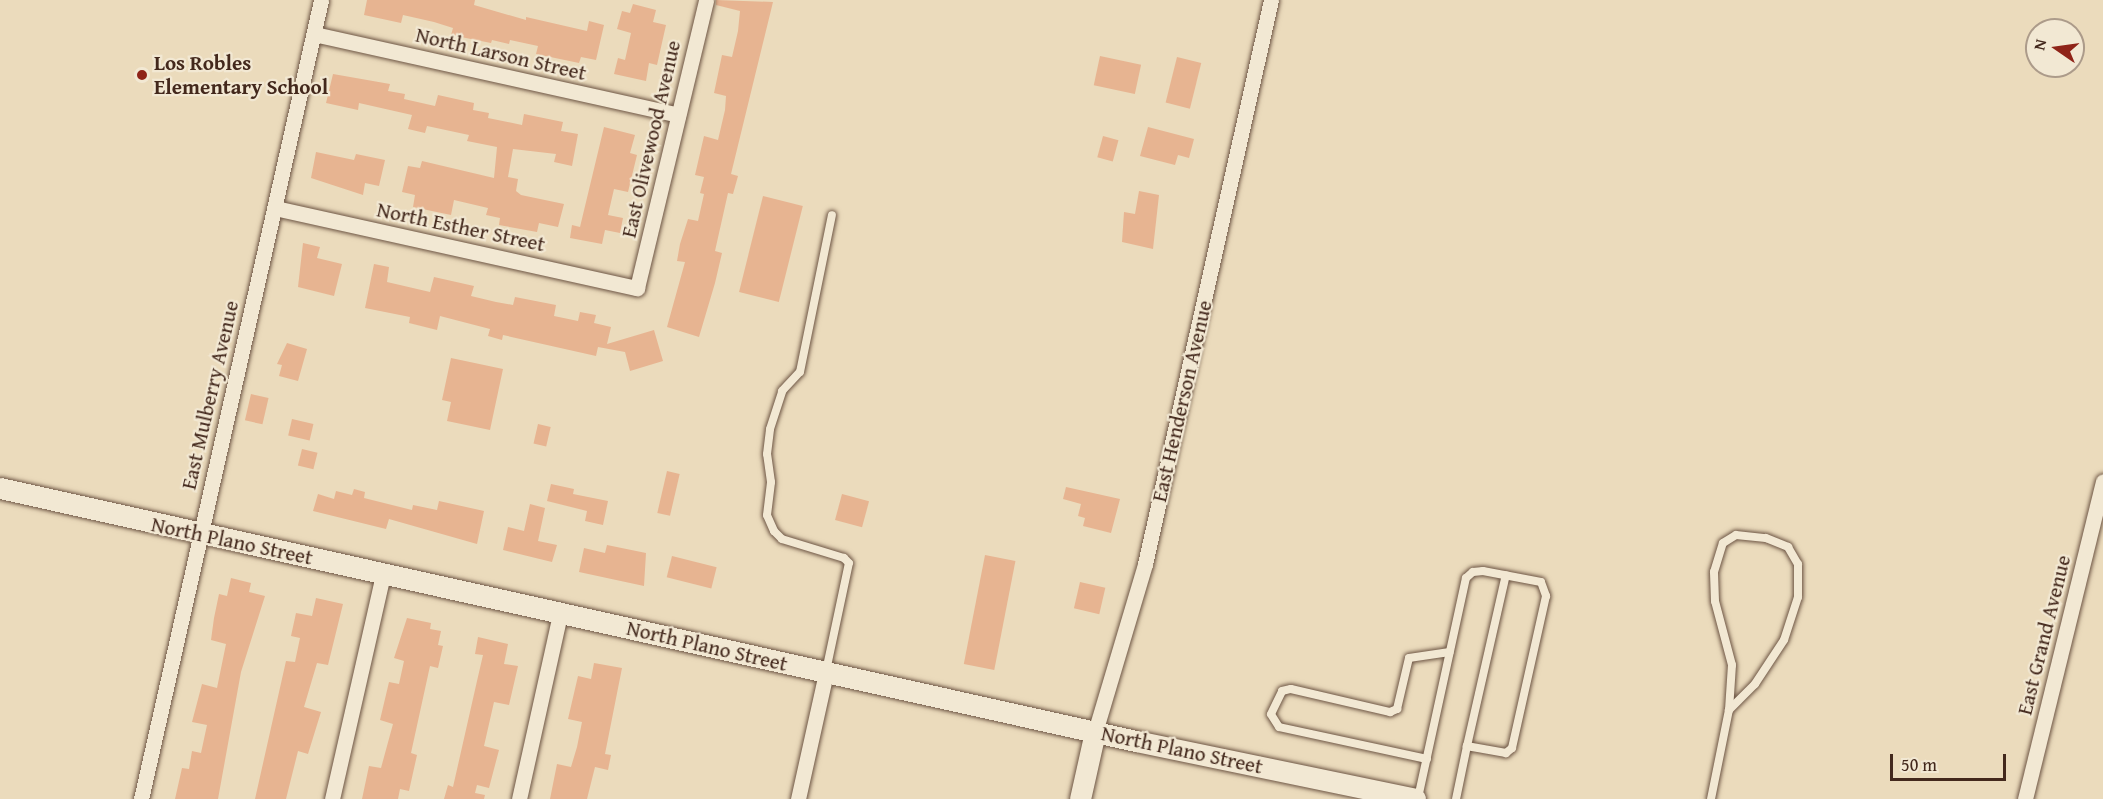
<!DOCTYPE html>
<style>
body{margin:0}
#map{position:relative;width:2103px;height:799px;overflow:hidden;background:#ebdbbc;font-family:"Gentium Book Plus",serif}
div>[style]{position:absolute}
.building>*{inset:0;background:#e7b491;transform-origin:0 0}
.roads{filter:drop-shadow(0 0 2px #6d5544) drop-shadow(0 0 2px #6d5544)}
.lane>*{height:8px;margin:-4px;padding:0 4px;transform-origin:4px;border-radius:4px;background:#f2e8d3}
.street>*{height:15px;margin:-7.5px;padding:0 7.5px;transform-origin:7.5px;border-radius:7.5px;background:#f2e8d3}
.secondary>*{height:21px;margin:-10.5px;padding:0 10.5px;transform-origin:10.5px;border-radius:10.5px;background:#f2e8d3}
.dots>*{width:16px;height:16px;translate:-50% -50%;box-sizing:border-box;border:3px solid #f2e8d3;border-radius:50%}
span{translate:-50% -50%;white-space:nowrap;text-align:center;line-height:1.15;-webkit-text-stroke:4.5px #f2e8d3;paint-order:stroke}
.street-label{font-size:21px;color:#43281c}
.poi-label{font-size:21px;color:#43281c;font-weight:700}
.left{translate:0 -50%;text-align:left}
.north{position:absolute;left:2025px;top:18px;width:60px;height:60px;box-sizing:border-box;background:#f2e8d3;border:2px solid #ac9b8a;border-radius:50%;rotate:283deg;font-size:16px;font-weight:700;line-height:24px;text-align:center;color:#43281c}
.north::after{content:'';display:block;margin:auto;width:21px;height:27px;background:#8f2418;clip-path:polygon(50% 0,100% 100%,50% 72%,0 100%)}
.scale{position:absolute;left:1890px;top:754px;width:116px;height:27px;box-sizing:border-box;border:3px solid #43281c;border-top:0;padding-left:8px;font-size:18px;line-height:21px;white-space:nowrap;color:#43281c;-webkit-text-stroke:4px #f2e8d3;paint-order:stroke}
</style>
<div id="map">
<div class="building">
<i style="clip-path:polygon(367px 0,475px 0,474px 5px,526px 20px,526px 17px,587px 31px,589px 21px,604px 25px,596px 60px,581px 57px,579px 63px,536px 54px,538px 46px,510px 40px,509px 44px,492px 40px,491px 43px,451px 35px,453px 28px,434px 22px,403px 15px,401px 23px,364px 15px)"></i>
<i style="clip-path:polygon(716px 0,773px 2px,731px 174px,738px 176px,733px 194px,728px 193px,715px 251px,722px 253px,715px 283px,699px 337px,667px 327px,685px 262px,677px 261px,680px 244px,688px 219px,698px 221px,704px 194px,700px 193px,704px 177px,695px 175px,704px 136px,718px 140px,725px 110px,726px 96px,714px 93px,722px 55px,732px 57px,738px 31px,740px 11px,716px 5px)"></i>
<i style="clip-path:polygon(633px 4px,656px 10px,653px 22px,666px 25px,657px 65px,649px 63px,646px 81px,614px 74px,618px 58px,625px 60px,631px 33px,617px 29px,622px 11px,630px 13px)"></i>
<i style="left:1100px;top:56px;width:42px;height:30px;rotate:12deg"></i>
<i style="left:1177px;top:57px;width:25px;height:47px;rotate:14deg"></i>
<i style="clip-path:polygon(333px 74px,390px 84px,388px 91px,405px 94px,404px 99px,435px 106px,438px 95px,474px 103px,473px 110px,489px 113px,488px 118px,522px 125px,524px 114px,563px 122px,561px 131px,578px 134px,572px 166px,554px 162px,556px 154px,513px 149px,508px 177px,518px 179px,516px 191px,521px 195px,564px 204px,558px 227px,539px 223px,537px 232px,499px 225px,500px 218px,486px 215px,488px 208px,454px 200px,451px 215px,413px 207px,415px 195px,402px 192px,408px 166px,420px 168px,422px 161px,494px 178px,497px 147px,467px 141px,469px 135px,427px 126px,425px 133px,408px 129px,412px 115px,359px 103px,358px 110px,326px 103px)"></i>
<i style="clip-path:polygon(604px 127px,635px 135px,630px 153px,637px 155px,628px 192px,614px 189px,608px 215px,623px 218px,620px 233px,605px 230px,602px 244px,570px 238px,572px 225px,580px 227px)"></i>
<i style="clip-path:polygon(1148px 127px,1194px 139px,1189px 158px,1178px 155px,1175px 165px,1140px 156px)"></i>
<i style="left:1103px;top:136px;width:16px;height:22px;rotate:15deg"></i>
<i style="clip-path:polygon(316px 152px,354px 160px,356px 154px,385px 160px,379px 186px,365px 183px,363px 195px,311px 178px)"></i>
<i style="clip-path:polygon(1139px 191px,1159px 195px,1153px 249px,1122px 242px,1124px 212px,1135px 214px)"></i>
<i style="left:763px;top:196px;width:41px;height:99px;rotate:14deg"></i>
<i style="clip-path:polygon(303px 243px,320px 247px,317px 258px,342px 264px,334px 296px,298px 287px)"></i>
<i style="clip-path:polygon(374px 264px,389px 267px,387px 282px,400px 285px,430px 292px,434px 277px,474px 286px,471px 296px,496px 302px,513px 305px,515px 297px,556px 305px,554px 316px,578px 321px,580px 312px,596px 315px,594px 323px,611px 327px,607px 344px,654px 330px,663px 361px,630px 371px,625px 352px,598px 347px,596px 356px,503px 335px,502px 340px,488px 336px,490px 329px,440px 316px,437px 330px,409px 323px,410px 317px,365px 308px)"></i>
<i style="clip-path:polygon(287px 343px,307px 349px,298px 381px,279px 376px,282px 365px,277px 364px)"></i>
<i style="clip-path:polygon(451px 358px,503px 369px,490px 430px,447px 421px,451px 402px,442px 400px)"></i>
<i style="left:251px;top:394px;width:18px;height:27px;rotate:13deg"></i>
<i style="left:292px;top:419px;width:22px;height:17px;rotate:13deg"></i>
<i style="left:538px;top:424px;width:13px;height:20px;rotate:13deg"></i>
<i style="left:302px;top:449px;width:16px;height:17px;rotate:14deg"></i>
<i style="left:667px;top:471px;width:13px;height:43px;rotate:13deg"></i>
<i style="clip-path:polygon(551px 484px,574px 489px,573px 494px,608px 501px,603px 525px,585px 521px,587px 511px,547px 501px)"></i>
<i style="clip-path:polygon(1066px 487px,1120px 499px,1111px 533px,1083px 526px,1085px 518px,1078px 516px,1081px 504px,1063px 499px)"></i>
<i style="clip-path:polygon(354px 489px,365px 492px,364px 498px,412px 510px,413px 505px,437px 510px,439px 501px,484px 511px,477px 544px,389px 519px,386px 529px,313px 511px,318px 494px,334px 499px,336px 491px,352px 495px)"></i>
<i style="left:842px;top:494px;width:28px;height:27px;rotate:15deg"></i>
<i style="clip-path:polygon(530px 504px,545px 508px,538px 541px,557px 545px,552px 562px,503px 550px,508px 527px,524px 531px)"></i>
<i style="clip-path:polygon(607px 545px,646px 553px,644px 586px,579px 572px,584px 548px,605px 553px)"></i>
<i style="left:985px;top:555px;width:31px;height:111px;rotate:11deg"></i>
<i style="left:672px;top:556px;width:46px;height:22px;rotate:14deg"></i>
<i style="clip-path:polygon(231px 578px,251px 583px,249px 592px,265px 596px,241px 672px,218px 799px,175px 799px,182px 768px,189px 769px,192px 751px,201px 753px,207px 725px,192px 722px,202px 684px,217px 688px,226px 644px,211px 640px,214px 618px,219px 594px,227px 596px)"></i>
<i style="left:1080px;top:582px;width:26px;height:27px;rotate:13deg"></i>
<i style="clip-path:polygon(316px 598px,343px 604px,328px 665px,317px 663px,304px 707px,321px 712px,308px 754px,298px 751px,286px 799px,255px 799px,286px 661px,295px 662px,300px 638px,291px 636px,296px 613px,312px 616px)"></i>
<i style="clip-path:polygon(407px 618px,431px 623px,430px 629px,441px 631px,438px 645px,443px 646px,438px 668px,430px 666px,411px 753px,417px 755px,409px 791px,400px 789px,398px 799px,362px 799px,369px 766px,381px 768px,393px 724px,380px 720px,389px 682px,399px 684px,404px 661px,394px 658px)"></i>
<i style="clip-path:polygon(478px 637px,508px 644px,504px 664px,518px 666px,509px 705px,494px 702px,484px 746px,499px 750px,489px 788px,477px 785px,475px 793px,485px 795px,484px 799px,444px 799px,448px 785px,453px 787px,477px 681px,483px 655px,475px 654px)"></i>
<i style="clip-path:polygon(594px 663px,622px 668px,605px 754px,611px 755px,608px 770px,595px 767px,587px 799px,550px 799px,557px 764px,571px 767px,577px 747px,582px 722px,568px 719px,578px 676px,591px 679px)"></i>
</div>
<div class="roads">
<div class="lane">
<i style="left:826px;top:671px;width:110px;rotate:-78deg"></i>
<i style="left:849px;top:563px;width:7px;rotate:-135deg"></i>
<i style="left:844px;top:558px;width:65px;rotate:-163deg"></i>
<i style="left:782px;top:539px;width:11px;rotate:-135deg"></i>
<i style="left:774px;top:531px;width:17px;rotate:-114deg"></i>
<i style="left:767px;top:515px;width:33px;rotate:-83deg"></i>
<i style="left:771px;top:482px;width:28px;rotate:-98deg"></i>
<i style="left:767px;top:454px;width:25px;rotate:-83deg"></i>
<i style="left:770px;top:429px;width:40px;rotate:-72deg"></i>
<i style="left:782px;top:391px;width:26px;rotate:-47deg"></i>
<i style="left:800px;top:372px;width:160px;rotate:-78.5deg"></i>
<i style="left:1467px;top:746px;width:175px;rotate:-77.2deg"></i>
<i style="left:1427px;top:759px;width:151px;rotate:-167.8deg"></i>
<i style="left:1279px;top:727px;width:15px;rotate:-122deg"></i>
<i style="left:1271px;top:714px;width:25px;rotate:-64deg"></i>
<i style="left:1282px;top:691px;width:9px;rotate:-13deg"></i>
<i style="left:1291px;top:689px;width:102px;rotate:13.1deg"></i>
<i style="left:1390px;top:712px;width:8px;rotate:-23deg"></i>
<i style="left:1397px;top:709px;width:52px;rotate:-76.8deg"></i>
<i style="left:1409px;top:658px;width:41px;rotate:-8.3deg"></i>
<i style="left:1418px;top:798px;width:225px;rotate:-77.7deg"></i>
<i style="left:1466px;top:578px;width:9px;rotate:-41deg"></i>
<i style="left:1473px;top:572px;width:10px;rotate:-6deg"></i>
<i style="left:1483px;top:571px;width:59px;rotate:10.7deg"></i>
<i style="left:1541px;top:582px;width:15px;rotate:70deg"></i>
<i style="left:1546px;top:596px;width:156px;rotate:102.6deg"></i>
<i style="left:1512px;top:748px;width:8px;rotate:140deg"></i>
<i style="left:1506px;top:753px;width:40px;rotate:-170deg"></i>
<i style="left:1467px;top:746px;width:54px;rotate:101.7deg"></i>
<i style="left:1711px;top:799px;width:91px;rotate:-78.6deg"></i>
<i style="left:1729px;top:710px;width:45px;rotate:-86.2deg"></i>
<i style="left:1732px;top:665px;width:66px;rotate:-104.9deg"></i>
<i style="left:1715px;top:601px;width:29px;rotate:-92deg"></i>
<i style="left:1714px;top:572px;width:30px;rotate:-73deg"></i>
<i style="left:1723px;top:543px;width:15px;rotate:-32deg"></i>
<i style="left:1736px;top:535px;width:30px;rotate:6deg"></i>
<i style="left:1766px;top:538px;width:24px;rotate:22deg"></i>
<i style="left:1788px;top:547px;width:20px;rotate:60deg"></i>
<i style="left:1798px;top:564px;width:33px;rotate:90deg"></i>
<i style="left:1798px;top:597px;width:45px;rotate:108deg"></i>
<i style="left:1784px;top:640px;width:53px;rotate:123.4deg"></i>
<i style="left:1755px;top:684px;width:37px;rotate:135deg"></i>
</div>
<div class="street">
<i style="left:314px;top:34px;width:373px;rotate:12.5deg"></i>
<i style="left:275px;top:208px;width:371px;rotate:12.5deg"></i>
<i style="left:637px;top:288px;width:296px;rotate:-76.5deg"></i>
<i style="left:1095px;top:732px;width:175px;rotate:-73.4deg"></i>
<i style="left:1145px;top:564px;width:578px;rotate:-77.41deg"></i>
<i style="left:141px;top:799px;width:819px;rotate:-77.3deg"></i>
<i style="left:332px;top:799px;width:231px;rotate:-77.2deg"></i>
<i style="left:519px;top:799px;width:189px;rotate:-77.5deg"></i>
<i style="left:798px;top:799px;width:129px;rotate:-77.5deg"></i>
<i style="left:2025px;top:799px;width:327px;rotate:-76.2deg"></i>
</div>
<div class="secondary">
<i style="left:0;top:488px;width:1164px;rotate:12.56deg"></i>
<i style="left:1136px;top:741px;width:285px;rotate:11.7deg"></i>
<i style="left:1080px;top:799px;width:69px;rotate:-77.4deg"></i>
</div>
</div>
<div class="dots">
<i style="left:142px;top:75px;background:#8f2418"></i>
</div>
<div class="street-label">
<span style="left:501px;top:54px;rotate:13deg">North Larson Street</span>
<span style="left:651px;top:139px;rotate:-77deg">East Olivewood Avenue</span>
<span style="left:461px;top:227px;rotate:12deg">North Esther Street</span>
<span style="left:210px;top:395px;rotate:-77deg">East Mulberry Avenue</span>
<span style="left:1182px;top:401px;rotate:-77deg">East Henderson Avenue</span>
<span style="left:232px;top:541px;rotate:12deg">North Plano Street</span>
<span style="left:2044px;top:635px;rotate:-76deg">East Grand Avenue</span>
<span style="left:707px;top:646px;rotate:13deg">North Plano Street</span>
<span style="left:1182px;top:750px;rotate:12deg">North Plano Street</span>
</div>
<div class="poi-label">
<span class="left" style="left:154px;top:75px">Los Robles<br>Elementary School</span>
</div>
<div class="north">N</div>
<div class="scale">50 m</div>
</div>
